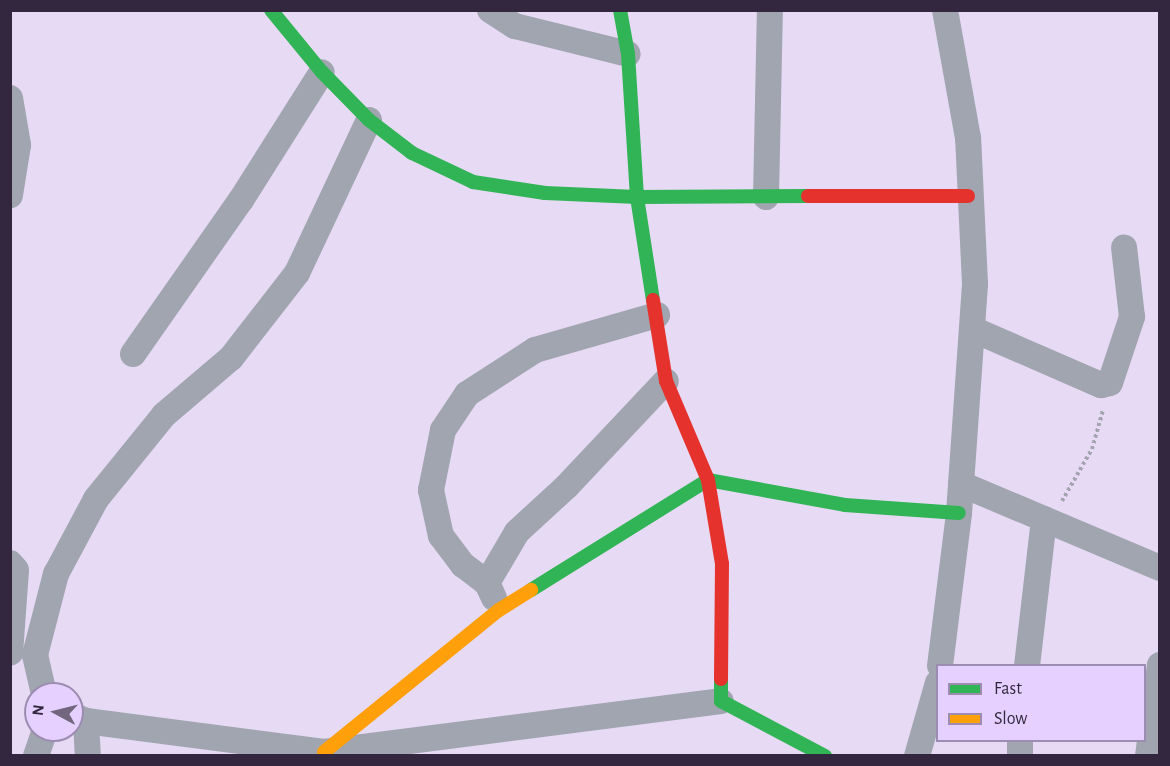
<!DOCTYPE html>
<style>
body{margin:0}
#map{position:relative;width:1170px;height:766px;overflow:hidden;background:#e6daf4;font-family:"Alegreya Sans",sans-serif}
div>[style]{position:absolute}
.path>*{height:4px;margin-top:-2px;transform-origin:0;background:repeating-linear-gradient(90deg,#a4a4b0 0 3px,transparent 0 6px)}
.street>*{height:26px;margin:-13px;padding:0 13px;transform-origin:13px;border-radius:13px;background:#a0a5af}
.fast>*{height:14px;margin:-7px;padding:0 7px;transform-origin:7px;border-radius:7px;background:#30b455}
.slow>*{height:14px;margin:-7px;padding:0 7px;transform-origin:7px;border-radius:7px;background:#ff9f0a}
.jam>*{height:14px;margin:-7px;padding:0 7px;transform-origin:7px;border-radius:7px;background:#e5322d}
span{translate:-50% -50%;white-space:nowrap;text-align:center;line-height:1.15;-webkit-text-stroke:6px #e5d0ff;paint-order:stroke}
.frame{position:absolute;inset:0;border:12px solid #32273e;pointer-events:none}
.legend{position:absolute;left:936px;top:664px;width:210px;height:78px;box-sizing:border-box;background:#e5d0ff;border:2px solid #9d8cb2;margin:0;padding:8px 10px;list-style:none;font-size:18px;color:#32273e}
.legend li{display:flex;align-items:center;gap:12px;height:30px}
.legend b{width:30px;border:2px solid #9d8cb2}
.north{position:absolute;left:24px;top:682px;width:60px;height:60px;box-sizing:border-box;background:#e5d0ff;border:2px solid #9d8cb2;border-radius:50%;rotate:277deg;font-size:16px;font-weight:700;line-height:24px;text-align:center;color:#32273e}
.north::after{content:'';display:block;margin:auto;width:21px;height:27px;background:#71667e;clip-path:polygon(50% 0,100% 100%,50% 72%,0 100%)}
</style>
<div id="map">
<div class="path">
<i style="left:1062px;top:501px;width:60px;rotate:-60deg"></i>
<i style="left:1092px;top:449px;width:41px;rotate:-74.2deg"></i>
</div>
<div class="street">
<i style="left:490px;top:10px;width:30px;rotate:33deg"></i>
<i style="left:515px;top:26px;width:116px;rotate:13.9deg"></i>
<i style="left:10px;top:98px;width:48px;rotate:80.3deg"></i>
<i style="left:18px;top:145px;width:51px;rotate:99.1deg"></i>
<i style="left:766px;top:197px;width:187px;rotate:-88.8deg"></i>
<i style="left:972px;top:329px;width:141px;rotate:23.5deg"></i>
<i style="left:1101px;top:385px;width:9px;rotate:-13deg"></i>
<i style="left:1110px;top:383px;width:70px;rotate:-71.6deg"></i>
<i style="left:1132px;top:317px;width:70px;rotate:-96.5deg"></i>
<i style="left:133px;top:354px;width:188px;rotate:-55deg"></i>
<i style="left:241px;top:200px;width:151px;rotate:-57.7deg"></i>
<i style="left:961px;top:484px;width:216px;rotate:22.9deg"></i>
<i style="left:10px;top:563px;width:9px;rotate:49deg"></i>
<i style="left:16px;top:570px;width:83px;rotate:94.1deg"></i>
<i style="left:487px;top:583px;width:30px;rotate:-143deg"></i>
<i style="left:463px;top:565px;width:36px;rotate:-127deg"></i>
<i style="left:441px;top:536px;width:47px;rotate:-102.3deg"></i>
<i style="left:431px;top:490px;width:61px;rotate:-78.7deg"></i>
<i style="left:443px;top:430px;width:43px;rotate:-56.3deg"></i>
<i style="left:467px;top:394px;width:81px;rotate:-32.9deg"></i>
<i style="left:535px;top:350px;width:127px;rotate:-16deg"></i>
<i style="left:494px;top:598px;width:17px;rotate:-115deg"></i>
<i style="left:487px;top:583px;width:59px;rotate:-59.5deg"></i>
<i style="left:517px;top:532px;width:68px;rotate:-42.6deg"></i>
<i style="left:567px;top:486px;width:144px;rotate:-46.7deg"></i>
<i style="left:940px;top:666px;width:154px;rotate:-82.9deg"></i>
<i style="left:959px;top:513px;width:230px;rotate:-86deg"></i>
<i style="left:975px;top:284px;width:146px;rotate:-92.7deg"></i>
<i style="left:968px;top:138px;width:130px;rotate:-100.2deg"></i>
<i style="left:1027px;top:666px;width:148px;rotate:-83.4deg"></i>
<i style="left:44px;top:694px;width:40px;rotate:-103deg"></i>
<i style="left:35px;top:655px;width:84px;rotate:-75.5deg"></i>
<i style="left:56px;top:574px;width:85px;rotate:-61.9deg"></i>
<i style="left:96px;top:499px;width:108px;rotate:-51deg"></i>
<i style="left:164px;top:415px;width:88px;rotate:-40.4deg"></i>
<i style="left:231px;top:358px;width:108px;rotate:-52.2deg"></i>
<i style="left:297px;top:273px;width:169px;rotate:-64.8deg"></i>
<i style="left:72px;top:715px;width:15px;rotate:23deg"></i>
<i style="left:86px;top:721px;width:240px;rotate:7.4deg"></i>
<i style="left:324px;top:752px;width:400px;rotate:-7.3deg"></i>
<i style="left:86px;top:721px;width:35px;rotate:87deg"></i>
<i style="left:36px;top:756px;width:28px;rotate:-71deg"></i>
<i style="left:917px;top:756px;width:76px;rotate:-74deg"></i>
<i style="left:1020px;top:756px;width:16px;rotate:-90deg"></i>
<i style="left:1148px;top:756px;width:92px;rotate:-82.5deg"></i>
</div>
<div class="fast">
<i style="left:271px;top:10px;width:80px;rotate:50.6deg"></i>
<i style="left:322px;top:72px;width:67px;rotate:45.6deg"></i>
<i style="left:369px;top:120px;width:54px;rotate:37.5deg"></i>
<i style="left:412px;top:153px;width:68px;rotate:25.4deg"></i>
<i style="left:473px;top:182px;width:73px;rotate:8.7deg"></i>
<i style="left:545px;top:193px;width:92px;rotate:2.5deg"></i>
<i style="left:637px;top:197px;width:171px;rotate:-0.3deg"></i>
<i style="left:620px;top:10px;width:45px;rotate:79.7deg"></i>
<i style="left:628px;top:54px;width:143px;rotate:86.4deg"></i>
<i style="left:637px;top:197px;width:104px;rotate:81.2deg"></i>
<i style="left:531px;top:590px;width:208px;rotate:-31.9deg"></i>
<i style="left:708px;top:480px;width:139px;rotate:10.3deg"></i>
<i style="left:845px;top:505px;width:114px;rotate:4deg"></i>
<i style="left:721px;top:679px;width:22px;rotate:90deg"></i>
<i style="left:721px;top:701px;width:118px;rotate:27.9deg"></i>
</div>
<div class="slow">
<i style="left:324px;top:752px;width:225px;rotate:-39.1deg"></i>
<i style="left:499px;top:610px;width:38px;rotate:-32deg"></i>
</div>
<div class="jam">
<i style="left:808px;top:196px;width:160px"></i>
<i style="left:653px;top:300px;width:82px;rotate:80.9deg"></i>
<i style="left:666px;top:381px;width:108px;rotate:67deg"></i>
<i style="left:708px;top:480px;width:85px;rotate:80.5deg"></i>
<i style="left:722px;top:564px;width:115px;rotate:90.5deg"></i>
</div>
<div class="frame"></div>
<ul class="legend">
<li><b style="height:8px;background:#30b455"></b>Fast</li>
<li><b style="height:8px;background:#ff9f0a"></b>Slow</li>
</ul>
<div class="north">N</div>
</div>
